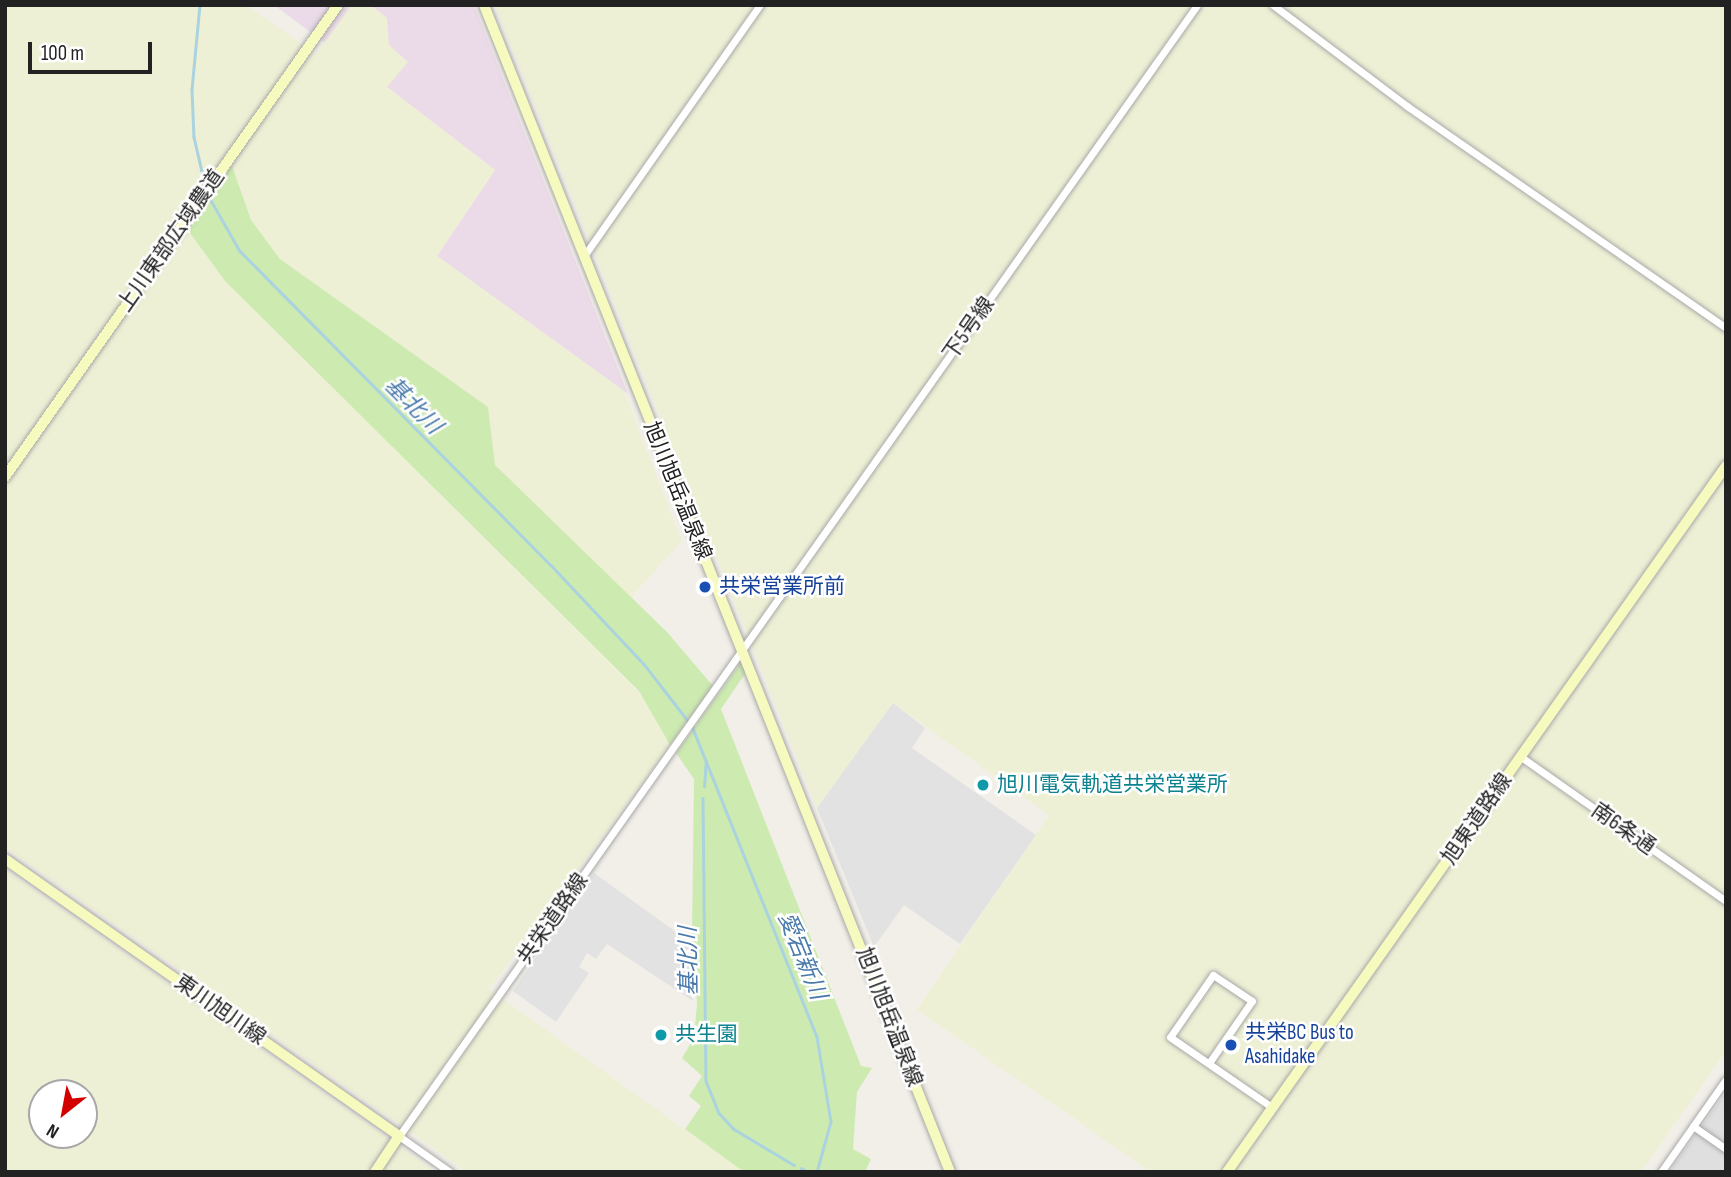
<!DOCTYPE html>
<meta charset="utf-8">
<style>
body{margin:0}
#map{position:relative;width:1731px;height:1177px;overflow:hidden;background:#f2efe9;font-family:"Sofia Sans Condensed","Noto Sans JP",sans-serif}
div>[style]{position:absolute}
.residential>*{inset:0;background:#e0dfdf}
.industrial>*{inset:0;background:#ebdbe8}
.farmland>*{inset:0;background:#eef0d5}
.grass>*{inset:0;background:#cdebb0}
.parking>*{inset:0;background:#e2e2e2}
.stream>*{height:2.5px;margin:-1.25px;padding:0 1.25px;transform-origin:1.25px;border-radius:1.25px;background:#aad3df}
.roads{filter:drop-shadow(0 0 2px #a9a9a9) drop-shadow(0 0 2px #a9a9a9)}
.street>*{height:7px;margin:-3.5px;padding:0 3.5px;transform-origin:3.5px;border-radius:3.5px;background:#fff}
.secondary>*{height:10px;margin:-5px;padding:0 5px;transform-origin:5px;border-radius:5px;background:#f7fabf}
.dots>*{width:19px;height:19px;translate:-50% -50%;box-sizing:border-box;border:4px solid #fff;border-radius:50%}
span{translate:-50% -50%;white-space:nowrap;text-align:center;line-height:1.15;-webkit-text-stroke:5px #fff;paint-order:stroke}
.street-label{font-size:21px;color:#222}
.transit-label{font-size:21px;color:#164399}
.left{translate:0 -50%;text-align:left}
.culture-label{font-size:21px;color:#0d838f}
.water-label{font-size:23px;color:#4a7aab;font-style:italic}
.frame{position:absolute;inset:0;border:7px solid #222;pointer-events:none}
.north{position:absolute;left:28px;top:1079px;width:70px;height:70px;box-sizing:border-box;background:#fff;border:2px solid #a7a7a7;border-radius:50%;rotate:211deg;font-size:19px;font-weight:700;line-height:28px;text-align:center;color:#222}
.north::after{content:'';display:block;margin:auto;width:24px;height:32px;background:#d40000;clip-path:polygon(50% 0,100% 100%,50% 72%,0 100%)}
.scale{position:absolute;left:28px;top:42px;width:124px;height:32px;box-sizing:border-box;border:4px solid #222;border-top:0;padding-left:9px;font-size:21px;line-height:24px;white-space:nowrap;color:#222;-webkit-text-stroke:5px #fff;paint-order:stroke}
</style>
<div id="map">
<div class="residential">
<i style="clip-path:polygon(1726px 1092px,1726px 1172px,1669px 1172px)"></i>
</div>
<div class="industrial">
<i style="clip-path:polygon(274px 5px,352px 5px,325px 43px)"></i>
<i style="clip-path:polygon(370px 5px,474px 5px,628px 394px,437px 256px,495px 170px,387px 87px,387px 18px)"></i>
</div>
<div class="farmland">
<i style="clip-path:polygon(5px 5px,246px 5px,316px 54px,352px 5px,370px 5px,387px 18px,389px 45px,408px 62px,387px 87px,495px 170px,437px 256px,624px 391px,682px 541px,630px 598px,495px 465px,488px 407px,280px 259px,251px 220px,232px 167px,187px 229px,225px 281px,639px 692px,670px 745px,489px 989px,744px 1172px,467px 1172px,5px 847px)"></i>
<i style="clip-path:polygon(495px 5px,1726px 5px,1726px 1051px,1641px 1172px,1151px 1172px,917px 1010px,1049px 815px,893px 703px,817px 808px)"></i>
<i style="clip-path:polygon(evenodd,5px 869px,436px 1172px,5px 1172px,5px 869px,42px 1093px,84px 1093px,84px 1135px,42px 1135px,42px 1093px)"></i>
</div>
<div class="grass">
<i style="clip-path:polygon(232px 166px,251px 220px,280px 259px,488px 407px,495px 465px,667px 632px,713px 686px,670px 745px,639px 691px,225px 281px,187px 229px)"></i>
<i style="clip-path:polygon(742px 661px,747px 671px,721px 709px,861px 1066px,872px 1068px,857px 1092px,853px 1149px,871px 1159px,865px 1172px,744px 1172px,685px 1129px,701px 1106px,689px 1096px,702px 1076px,682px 1058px,694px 1038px,697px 1004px,692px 932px,694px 779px,676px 753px)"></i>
</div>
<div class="parking">
<i style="clip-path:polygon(893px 703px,925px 728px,912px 748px,1036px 835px,960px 944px,904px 905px,874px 947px,817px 808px)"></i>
<i style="clip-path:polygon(594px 873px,690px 942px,693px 1001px,607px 944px,596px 959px,587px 953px,579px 967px,589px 973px,556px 1022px,513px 991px)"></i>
</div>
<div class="stream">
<i style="left:200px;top:5px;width:85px;rotate:95.4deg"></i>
<i style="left:192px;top:90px;width:47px;rotate:87.6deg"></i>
<i style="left:194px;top:137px;width:53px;rotate:77deg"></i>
<i style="left:208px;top:195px;width:64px;rotate:60.3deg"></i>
<i style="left:240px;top:251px;width:442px;rotate:45.3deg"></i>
<i style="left:551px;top:565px;width:136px;rotate:46.8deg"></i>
<i style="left:644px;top:664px;width:72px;rotate:52.3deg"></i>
<i style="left:692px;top:726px;width:335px;rotate:68.1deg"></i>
<i style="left:817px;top:1037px;width:86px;rotate:80.6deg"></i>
<i style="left:831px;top:1122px;width:52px;rotate:105.6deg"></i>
<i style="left:704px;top:787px;width:26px;rotate:-86deg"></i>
<i style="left:703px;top:798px;width:283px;rotate:89.4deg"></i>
<i style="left:706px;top:1081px;width:35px;rotate:68deg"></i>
<i style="left:719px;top:1113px;width:22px;rotate:47deg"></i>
<i style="left:734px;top:1129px;width:70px;rotate:31deg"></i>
<i style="left:801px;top:1168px;width:9px;rotate:27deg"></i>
</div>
<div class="roads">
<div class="street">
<i style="left:1273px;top:5px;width:168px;rotate:37deg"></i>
<i style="left:1407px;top:106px;width:389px;rotate:34.8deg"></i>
<i style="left:584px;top:256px;width:307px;rotate:-55deg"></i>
<i style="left:1521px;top:757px;width:251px;rotate:35.1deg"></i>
<i style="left:1209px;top:1063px;width:75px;rotate:-55.3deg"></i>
<i style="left:1252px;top:1001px;width:47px;rotate:-146.3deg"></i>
<i style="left:1213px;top:975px;width:75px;rotate:124.7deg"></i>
<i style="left:1170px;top:1037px;width:125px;rotate:34.6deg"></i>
<i style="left:1693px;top:1126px;width:40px;rotate:34.9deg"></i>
<i style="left:450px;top:1172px;width:62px;rotate:-144.8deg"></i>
<i style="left:399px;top:1136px;width:1384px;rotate:-54.79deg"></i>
<i style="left:1661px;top:1172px;width:113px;rotate:-55deg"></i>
</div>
<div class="secondary">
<i style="left:484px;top:5px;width:1257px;rotate:68.23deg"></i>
<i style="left:5px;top:477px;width:578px;rotate:-54.8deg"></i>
<i style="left:5px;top:859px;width:482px;rotate:35.1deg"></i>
<i style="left:399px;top:1136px;width:43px;rotate:123.7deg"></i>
<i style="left:1227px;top:1172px;width:865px;rotate:-54.75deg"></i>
</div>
</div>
<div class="dots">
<i style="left:705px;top:587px;background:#1a4fb4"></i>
<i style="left:983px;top:785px;background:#0f9aa8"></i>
<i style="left:661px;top:1035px;background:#0f9aa8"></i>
<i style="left:1231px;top:1045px;background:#1a4fb4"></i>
</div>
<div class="street-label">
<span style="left:171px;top:241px;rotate:-55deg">上川東部広域農道</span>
<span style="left:969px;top:329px;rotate:-55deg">下5号線</span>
<span style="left:677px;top:491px;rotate:68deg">旭川旭岳温泉線</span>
<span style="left:1477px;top:819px;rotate:-55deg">旭東道路線</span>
<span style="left:1623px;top:829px;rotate:35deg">南6条通</span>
<span style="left:553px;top:919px;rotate:-55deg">共栄道路線</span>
<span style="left:220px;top:1010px;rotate:35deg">東川旭川線</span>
<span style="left:889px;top:1017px;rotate:69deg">旭川旭岳温泉線</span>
</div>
<div class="transit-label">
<span class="left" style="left:719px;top:587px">共栄営業所前</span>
<span class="left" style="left:1245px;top:1045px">共栄BC Bus to<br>Asahidake</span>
</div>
<div class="culture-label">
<span class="left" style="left:997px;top:785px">旭川電気軌道共栄営業所</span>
<span class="left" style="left:675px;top:1035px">共生園</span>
</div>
<div class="water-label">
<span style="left:413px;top:406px;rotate:45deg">基北川</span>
<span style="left:802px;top:956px;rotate:68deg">愛宕新川</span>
<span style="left:689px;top:961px;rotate:-91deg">基北川</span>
</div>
<div class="frame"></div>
<div class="north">N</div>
<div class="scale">100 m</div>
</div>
